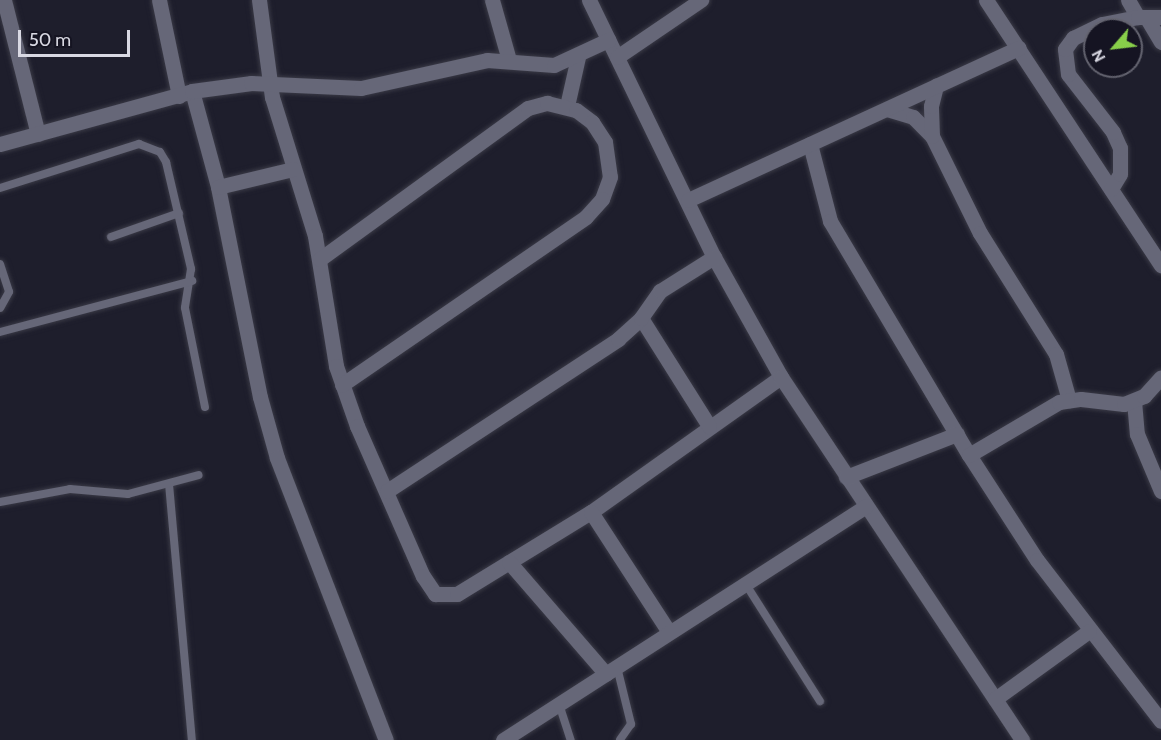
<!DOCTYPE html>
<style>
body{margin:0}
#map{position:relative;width:1161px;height:740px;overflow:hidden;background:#1e1e2c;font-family:Cabin,sans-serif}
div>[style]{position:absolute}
.roads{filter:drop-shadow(0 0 2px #3a3a46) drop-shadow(0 0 2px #3a3a46)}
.service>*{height:8px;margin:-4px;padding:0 4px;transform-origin:4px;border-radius:4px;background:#666778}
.minor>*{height:15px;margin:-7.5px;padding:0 7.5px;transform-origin:7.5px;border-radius:7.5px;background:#666778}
span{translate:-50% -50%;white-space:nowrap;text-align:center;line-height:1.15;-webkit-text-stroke:5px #151422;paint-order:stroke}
.north{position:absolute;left:1083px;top:18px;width:60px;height:60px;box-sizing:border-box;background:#151422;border:2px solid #63636f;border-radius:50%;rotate:242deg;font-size:16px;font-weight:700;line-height:24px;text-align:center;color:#d9d9e3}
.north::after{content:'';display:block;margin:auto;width:21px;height:27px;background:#88cf4a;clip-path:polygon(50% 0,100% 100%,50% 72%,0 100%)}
.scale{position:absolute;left:18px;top:30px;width:112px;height:27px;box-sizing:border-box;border:3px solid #d9d9e3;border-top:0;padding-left:8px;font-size:18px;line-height:21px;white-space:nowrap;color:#d9d9e3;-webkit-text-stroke:4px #151422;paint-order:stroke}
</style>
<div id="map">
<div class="roads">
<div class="service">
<i style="left:0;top:188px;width:146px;rotate:-17.6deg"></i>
<i style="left:139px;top:144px;width:22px;rotate:21deg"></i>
<i style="left:160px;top:152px;width:12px;rotate:59deg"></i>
<i style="left:166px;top:162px;width:110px;rotate:76.8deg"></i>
<i style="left:191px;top:269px;width:39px;rotate:99deg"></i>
<i style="left:185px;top:308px;width:101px;rotate:78.6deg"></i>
<i style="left:111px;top:237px;width:72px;rotate:-19.4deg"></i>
<i style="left:0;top:264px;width:29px;rotate:72deg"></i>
<i style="left:9px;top:292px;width:18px;rotate:119deg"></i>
<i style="left:0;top:332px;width:199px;rotate:-14.9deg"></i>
<i style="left:169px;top:484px;width:257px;rotate:84.9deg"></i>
<i style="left:0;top:502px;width:71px;rotate:-10.5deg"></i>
<i style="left:70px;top:489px;width:58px;rotate:4.9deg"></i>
<i style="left:128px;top:494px;width:73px;rotate:-15deg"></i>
<i style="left:745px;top:583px;width:140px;rotate:57.6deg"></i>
<i style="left:617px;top:667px;width:59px;rotate:76.2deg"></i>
<i style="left:631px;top:724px;width:19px;rotate:125deg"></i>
<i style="left:559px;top:704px;width:38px;rotate:72deg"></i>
</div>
<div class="minor">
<i style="left:4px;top:0;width:138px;rotate:75.8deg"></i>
<i style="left:159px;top:0;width:98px;rotate:78.2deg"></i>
<i style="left:259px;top:0;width:98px;rotate:82.4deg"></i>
<i style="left:272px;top:97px;width:145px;rotate:72.8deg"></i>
<i style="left:315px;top:236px;width:132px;rotate:80.8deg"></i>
<i style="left:336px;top:366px;width:64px;rotate:70.7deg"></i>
<i style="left:357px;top:426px;width:164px;rotate:66.3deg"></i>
<i style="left:423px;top:576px;width:22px;rotate:56deg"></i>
<i style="left:435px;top:594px;width:22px"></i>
<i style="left:457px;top:594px;width:157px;rotate:-31.5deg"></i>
<i style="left:591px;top:512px;width:233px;rotate:-35.4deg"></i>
<i style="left:492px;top:0;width:62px;rotate:74.2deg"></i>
<i style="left:589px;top:0;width:286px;rotate:64.1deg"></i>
<i style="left:714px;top:257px;width:137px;rotate:60.8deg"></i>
<i style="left:781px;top:377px;width:436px;rotate:56.4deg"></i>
<i style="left:986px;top:0;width:318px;rotate:56.6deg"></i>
<i style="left:1128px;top:0;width:20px;rotate:60deg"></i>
<i style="left:1146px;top:17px;width:29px;rotate:59deg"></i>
<i style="left:617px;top:57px;width:102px;rotate:-34.2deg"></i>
<i style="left:192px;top:91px;width:99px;rotate:74.8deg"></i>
<i style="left:218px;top:187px;width:214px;rotate:78.7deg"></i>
<i style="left:260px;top:397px;width:63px;rotate:74.4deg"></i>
<i style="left:277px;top:458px;width:302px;rotate:68.9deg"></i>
<i style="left:567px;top:106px;width:50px;rotate:-77.3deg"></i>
<i style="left:887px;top:109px;width:27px;rotate:17deg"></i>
<i style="left:913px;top:117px;width:27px;rotate:45deg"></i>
<i style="left:932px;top:136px;width:108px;rotate:63.7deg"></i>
<i style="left:980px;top:233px;width:143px;rotate:57.9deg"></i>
<i style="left:1056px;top:354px;width:48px;rotate:74.2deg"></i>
<i style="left:932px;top:136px;width:30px;rotate:-92deg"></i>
<i style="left:931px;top:106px;width:21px;rotate:-76deg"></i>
<i style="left:0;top:144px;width:199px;rotate:-15.4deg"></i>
<i style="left:192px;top:91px;width:60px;rotate:-7.7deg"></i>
<i style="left:251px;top:83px;width:110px;rotate:2.6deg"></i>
<i style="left:361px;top:88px;width:129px;rotate:-12.5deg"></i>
<i style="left:487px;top:60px;width:67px;rotate:4.3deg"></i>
<i style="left:554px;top:65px;width:60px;rotate:-24.8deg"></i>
<i style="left:810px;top:144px;width:80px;rotate:75.4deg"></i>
<i style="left:830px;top:221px;width:272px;rotate:59.3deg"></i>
<i style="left:969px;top:455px;width:125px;rotate:57.1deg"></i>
<i style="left:1037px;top:560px;width:203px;rotate:52.4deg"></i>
<i style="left:218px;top:187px;width:77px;rotate:-13.5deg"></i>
<i style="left:1111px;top:189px;width:17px;rotate:-59deg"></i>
<i style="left:1120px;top:174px;width:26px;rotate:-90deg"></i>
<i style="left:1120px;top:148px;width:17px;rotate:-114deg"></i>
<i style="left:1113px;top:132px;width:73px;rotate:-127.8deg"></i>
<i style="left:1068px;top:74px;width:25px;rotate:-97deg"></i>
<i style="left:1065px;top:49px;width:14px;rotate:-54deg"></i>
<i style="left:1073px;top:38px;width:32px;rotate:-26deg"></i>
<i style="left:1102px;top:24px;width:37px;rotate:-11deg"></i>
<i style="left:1138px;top:17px;width:23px"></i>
<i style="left:688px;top:200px;width:364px;rotate:-24.7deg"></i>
<i style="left:320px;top:259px;width:257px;rotate:-36deg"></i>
<i style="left:528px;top:108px;width:20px;rotate:-15deg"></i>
<i style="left:547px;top:103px;width:30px;rotate:14deg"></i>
<i style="left:576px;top:110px;width:20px;rotate:37deg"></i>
<i style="left:592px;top:122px;width:24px;rotate:57deg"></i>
<i style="left:605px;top:142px;width:35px;rotate:82deg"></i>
<i style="left:610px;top:177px;width:23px;rotate:110deg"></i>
<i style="left:602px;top:199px;width:24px;rotate:132deg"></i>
<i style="left:586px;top:217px;width:296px;rotate:145.5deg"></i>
<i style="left:641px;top:318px;width:128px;rotate:57.8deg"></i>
<i style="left:1134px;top:401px;width:33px;rotate:85deg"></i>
<i style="left:1137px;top:434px;width:62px;rotate:67.2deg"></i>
<i style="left:969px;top:455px;width:104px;rotate:-30.5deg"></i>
<i style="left:1059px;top:402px;width:22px;rotate:-8deg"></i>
<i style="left:1081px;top:399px;width:43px;rotate:6.6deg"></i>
<i style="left:1124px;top:404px;width:22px;rotate:-22deg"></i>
<i style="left:1144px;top:396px;width:25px;rotate:-48deg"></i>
<i style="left:846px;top:477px;width:119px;rotate:-21.2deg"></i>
<i style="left:387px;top:491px;width:277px;rotate:-33.3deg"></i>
<i style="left:618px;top:339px;width:31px;rotate:-42deg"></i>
<i style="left:641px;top:318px;width:33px;rotate:-55deg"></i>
<i style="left:660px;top:291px;width:64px;rotate:-32.2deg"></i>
<i style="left:591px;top:512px;width:143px;rotate:57deg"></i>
<i style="left:509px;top:562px;width:148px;rotate:49.1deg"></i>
<i style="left:995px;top:699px;width:116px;rotate:-35.9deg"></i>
<i style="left:503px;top:740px;width:432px;rotate:-32.8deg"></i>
</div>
</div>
<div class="north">N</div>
<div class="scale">50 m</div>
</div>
